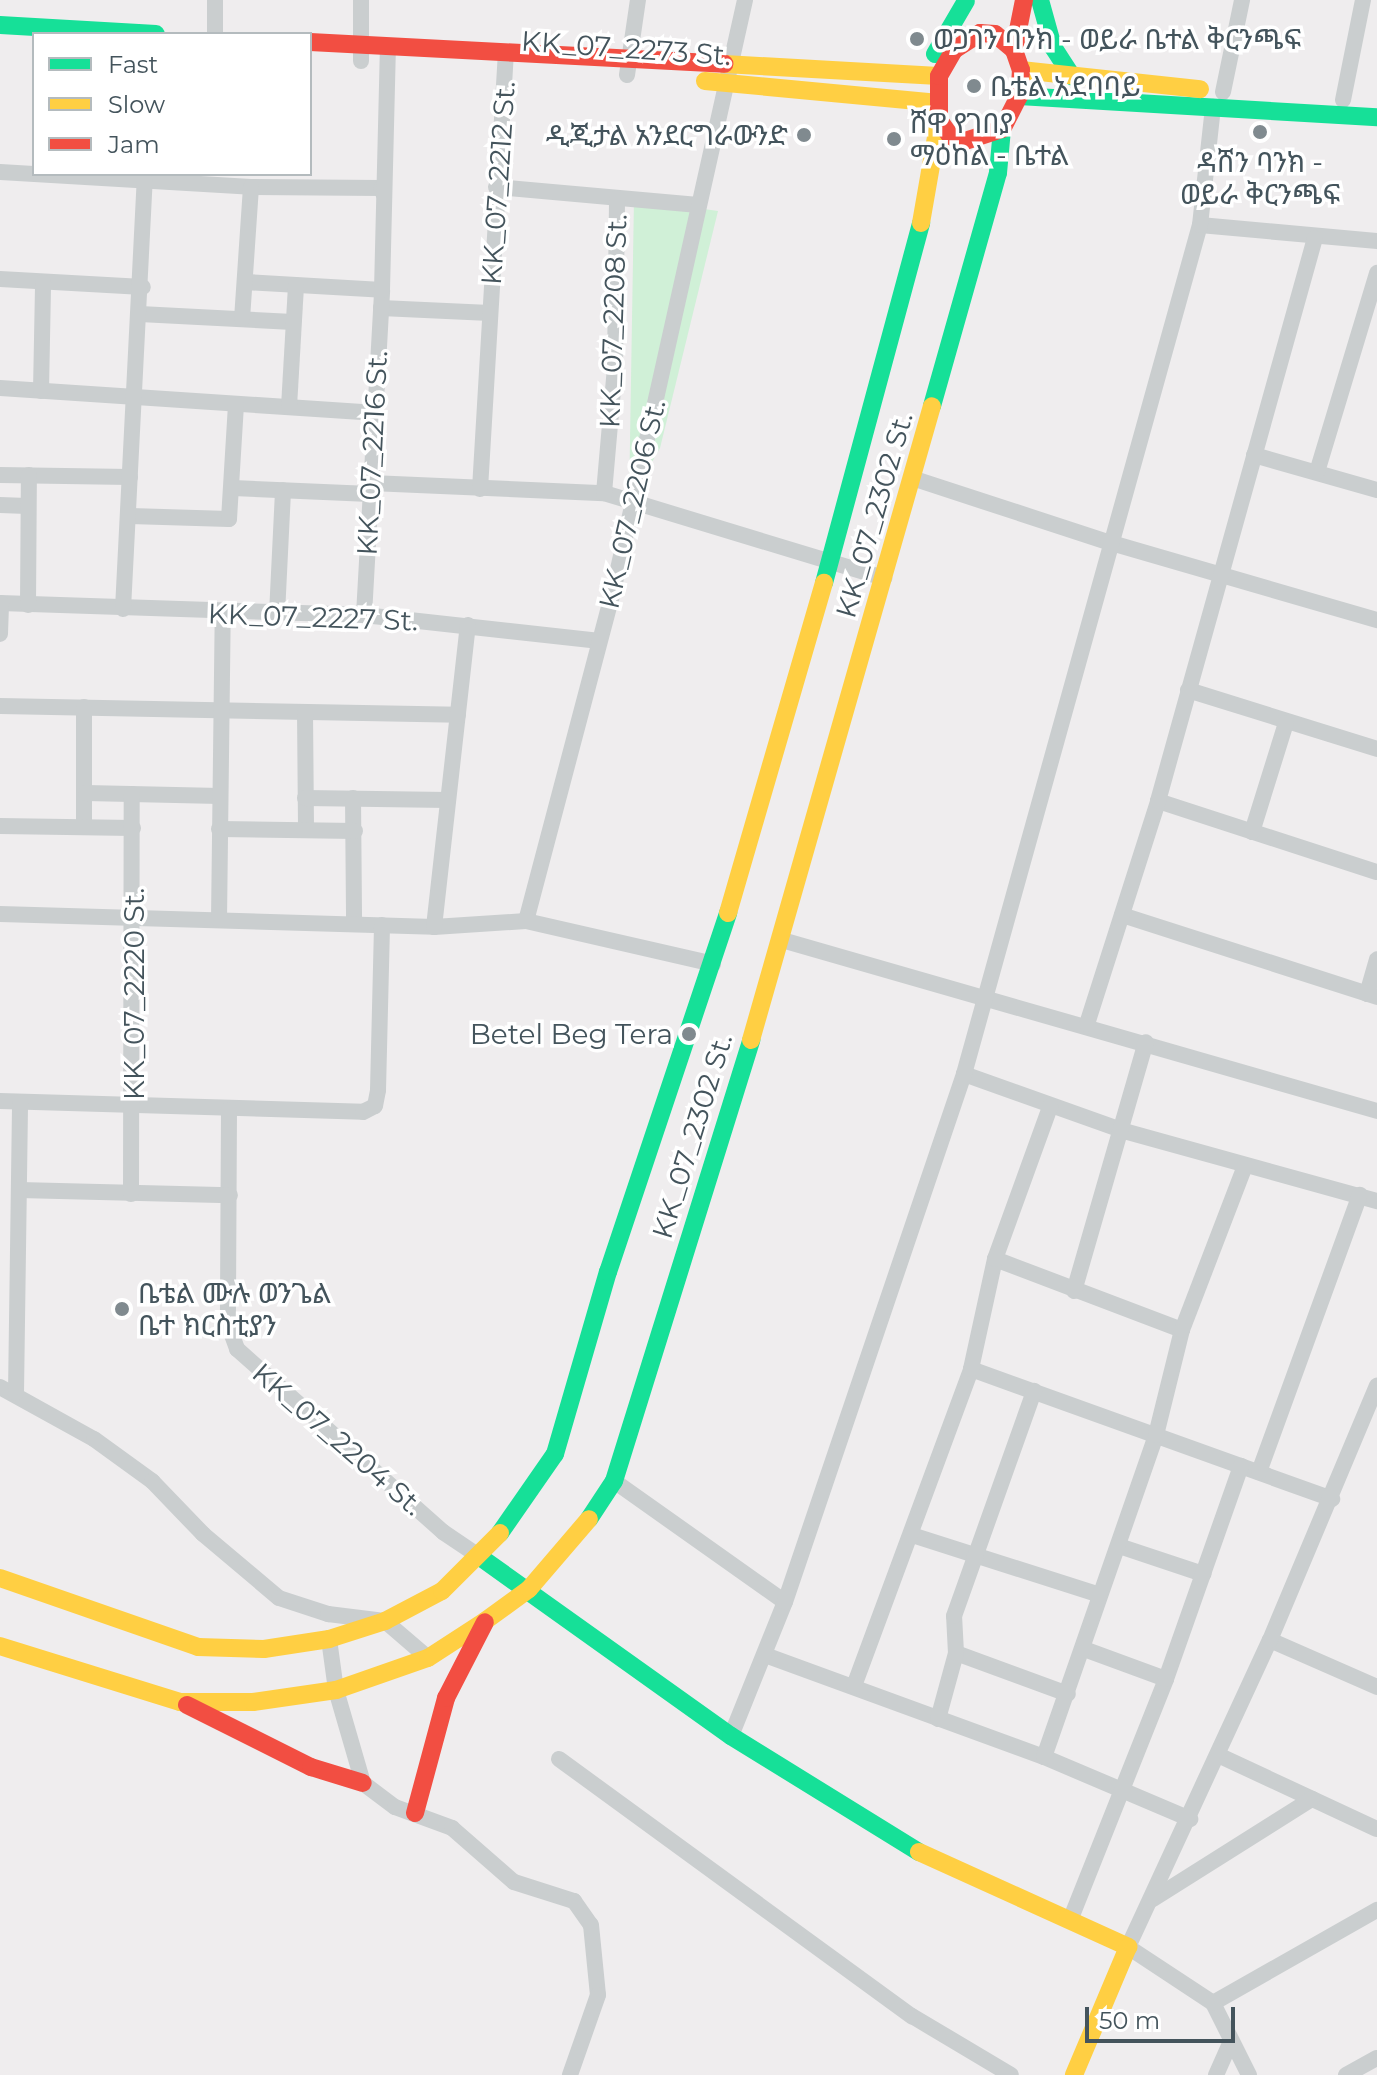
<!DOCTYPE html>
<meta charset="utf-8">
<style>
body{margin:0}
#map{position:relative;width:1377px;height:2075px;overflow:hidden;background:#efedee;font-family:Montserrat,"Noto Sans Ethiopic",sans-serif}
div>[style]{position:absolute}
.green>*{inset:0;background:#d0f0d7}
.street>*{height:16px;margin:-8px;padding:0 8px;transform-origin:8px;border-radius:8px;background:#cacecf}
.fast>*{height:18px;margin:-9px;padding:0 9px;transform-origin:9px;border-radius:9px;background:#16e098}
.slow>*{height:18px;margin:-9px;padding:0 9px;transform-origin:9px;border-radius:9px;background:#ffcf43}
.jam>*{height:18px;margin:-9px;padding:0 9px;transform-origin:9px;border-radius:9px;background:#f24e42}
.dots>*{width:22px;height:22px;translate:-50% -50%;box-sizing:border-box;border:4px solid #fff;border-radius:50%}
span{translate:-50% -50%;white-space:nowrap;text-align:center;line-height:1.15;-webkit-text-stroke:7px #fff;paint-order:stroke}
.poi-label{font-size:28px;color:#44545c}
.left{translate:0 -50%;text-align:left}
.right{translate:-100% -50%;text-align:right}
.street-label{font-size:28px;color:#44545c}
.legend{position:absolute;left:32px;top:32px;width:280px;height:144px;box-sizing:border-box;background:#fff;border:2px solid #b4bbbe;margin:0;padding:10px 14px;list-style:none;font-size:24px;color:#44545c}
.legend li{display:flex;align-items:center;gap:16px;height:40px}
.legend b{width:40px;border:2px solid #b4bbbe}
.scale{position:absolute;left:1085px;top:2007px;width:150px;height:36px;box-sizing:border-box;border:4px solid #44545c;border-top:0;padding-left:10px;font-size:24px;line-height:28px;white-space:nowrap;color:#44545c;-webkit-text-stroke:6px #fff;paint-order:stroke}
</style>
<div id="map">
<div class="green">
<i style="clip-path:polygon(634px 199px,718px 211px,660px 448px,629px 502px)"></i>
</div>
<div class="street">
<i style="left:361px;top:0;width:61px;rotate:90deg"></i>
<i style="left:215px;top:34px;width:34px;rotate:-90deg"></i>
<i style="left:627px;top:75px;width:76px;rotate:-81.7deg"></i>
<i style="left:1223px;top:92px;width:94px;rotate:-78.3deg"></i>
<i style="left:1343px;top:100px;width:102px;rotate:-78.7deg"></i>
<i style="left:0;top:172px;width:251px;rotate:3.4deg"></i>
<i style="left:251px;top:187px;width:130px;rotate:0.4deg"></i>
<i style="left:381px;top:188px;width:8px;rotate:67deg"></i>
<i style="left:496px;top:187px;width:203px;rotate:5.1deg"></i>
<i style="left:1200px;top:225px;width:178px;rotate:5.2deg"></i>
<i style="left:0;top:279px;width:143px;rotate:3.2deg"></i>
<i style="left:245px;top:282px;width:137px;rotate:3.3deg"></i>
<i style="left:381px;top:308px;width:109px;rotate:2.6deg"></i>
<i style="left:140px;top:314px;width:153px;rotate:3deg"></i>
<i style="left:242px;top:319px;width:132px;rotate:-86.1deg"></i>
<i style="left:0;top:388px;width:374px;rotate:3.8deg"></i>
<i style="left:41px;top:391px;width:109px;rotate:-88.9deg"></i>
<i style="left:289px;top:407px;width:122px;rotate:-86.7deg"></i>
<i style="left:1254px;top:455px;width:128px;rotate:15.9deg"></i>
<i style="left:1317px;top:472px;width:208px;rotate:-73.2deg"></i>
<i style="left:0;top:475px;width:130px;rotate:0.9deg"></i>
<i style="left:915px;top:479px;width:203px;rotate:18.1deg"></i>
<i style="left:1108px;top:542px;width:280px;rotate:16.2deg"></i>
<i style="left:371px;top:483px;width:233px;rotate:2.5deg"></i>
<i style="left:604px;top:493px;width:293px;rotate:16.9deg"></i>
<i style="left:233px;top:488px;width:137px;rotate:2.5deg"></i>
<i style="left:480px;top:489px;width:436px;rotate:-86.6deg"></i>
<i style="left:604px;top:493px;width:127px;rotate:-85deg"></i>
<i style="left:615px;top:366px;width:168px;rotate:-89.3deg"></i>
<i style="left:0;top:505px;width:27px;rotate:2deg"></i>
<i style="left:130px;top:516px;width:99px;rotate:1.7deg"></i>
<i style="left:229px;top:519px;width:114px;rotate:-86.5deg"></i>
<i style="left:0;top:603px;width:364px;rotate:1.9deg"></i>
<i style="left:364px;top:615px;width:235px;rotate:6.3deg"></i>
<i style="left:28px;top:605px;width:130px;rotate:-89.6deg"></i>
<i style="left:123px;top:609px;width:429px;rotate:-87.1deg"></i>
<i style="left:277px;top:614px;width:124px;rotate:-87.2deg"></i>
<i style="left:364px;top:615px;width:325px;rotate:-86.8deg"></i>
<i style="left:382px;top:290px;width:244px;rotate:-88.6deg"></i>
<i style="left:0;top:634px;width:31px;rotate:-88deg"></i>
<i style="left:1188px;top:690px;width:198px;rotate:17.3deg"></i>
<i style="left:0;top:706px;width:458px;rotate:1.1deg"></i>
<i style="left:84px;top:707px;width:119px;rotate:90deg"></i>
<i style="left:305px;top:712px;width:118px;rotate:89.5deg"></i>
<i style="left:86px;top:793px;width:134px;rotate:1.3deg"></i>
<i style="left:305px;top:798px;width:143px;rotate:0.8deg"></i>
<i style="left:353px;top:798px;width:126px;rotate:89.5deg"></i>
<i style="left:1158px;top:801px;width:230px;rotate:18deg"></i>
<i style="left:0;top:826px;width:133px;rotate:0.9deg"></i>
<i style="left:219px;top:829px;width:136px;rotate:0.8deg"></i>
<i style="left:1252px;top:832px;width:114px;rotate:-72.7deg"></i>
<i style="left:0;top:914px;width:434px;rotate:1.7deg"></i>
<i style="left:434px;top:927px;width:92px;rotate:-3.7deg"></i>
<i style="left:1122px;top:915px;width:268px;rotate:17.8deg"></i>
<i style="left:219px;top:920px;width:307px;rotate:-89.3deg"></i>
<i style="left:526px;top:921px;width:336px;rotate:-75.2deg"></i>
<i style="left:612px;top:596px;width:611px;rotate:-77.42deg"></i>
<i style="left:526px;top:921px;width:192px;rotate:12.9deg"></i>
<i style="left:434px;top:927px;width:304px;rotate:-83.6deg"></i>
<i style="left:782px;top:940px;width:619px;rotate:16.03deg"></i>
<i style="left:1367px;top:994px;width:36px;rotate:-74deg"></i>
<i style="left:1087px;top:1024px;width:234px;rotate:-72.3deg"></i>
<i style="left:1158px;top:801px;width:584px;rotate:-74.42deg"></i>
<i style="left:964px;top:1074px;width:170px;rotate:19.6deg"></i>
<i style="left:1124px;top:1131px;width:263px;rotate:15.5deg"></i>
<i style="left:0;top:1101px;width:363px;rotate:1.7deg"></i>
<i style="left:363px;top:1112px;width:13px;rotate:-27deg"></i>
<i style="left:375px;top:1106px;width:16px;rotate:-79deg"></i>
<i style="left:378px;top:1090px;width:165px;rotate:-88.6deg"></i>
<i style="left:229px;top:1110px;width:214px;rotate:90.3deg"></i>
<i style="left:228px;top:1324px;width:27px;rotate:70deg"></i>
<i style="left:237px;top:1349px;width:276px;rotate:41.6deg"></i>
<i style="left:443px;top:1532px;width:45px;rotate:34deg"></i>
<i style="left:19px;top:1190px;width:211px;rotate:1.4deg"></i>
<i style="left:131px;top:1194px;width:400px;rotate:-89.9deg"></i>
<i style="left:995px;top:1259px;width:200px;rotate:20.8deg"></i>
<i style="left:1074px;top:1291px;width:259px;rotate:-73.9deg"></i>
<i style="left:971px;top:1369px;width:384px;rotate:19.8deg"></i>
<i style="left:0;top:1387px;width:107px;rotate:29deg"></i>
<i style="left:94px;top:1439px;width:72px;rotate:35.9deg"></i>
<i style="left:152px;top:1481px;width:74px;rotate:46.1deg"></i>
<i style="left:203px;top:1534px;width:99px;rotate:40.1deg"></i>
<i style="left:279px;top:1598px;width:52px;rotate:18.1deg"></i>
<i style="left:328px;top:1614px;width:57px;rotate:7deg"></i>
<i style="left:385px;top:1621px;width:57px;rotate:40.7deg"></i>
<i style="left:16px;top:1393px;width:291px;rotate:-89.2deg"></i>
<i style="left:1259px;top:1472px;width:295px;rotate:-70deg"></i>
<i style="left:614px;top:1481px;width:209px;rotate:35.3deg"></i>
<i style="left:912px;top:1535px;width:197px;rotate:17.7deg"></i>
<i style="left:1119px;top:1546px;width:89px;rotate:18.4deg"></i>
<i style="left:329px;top:1639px;width:51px;rotate:82.2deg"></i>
<i style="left:336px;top:1690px;width:97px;rotate:73.8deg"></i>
<i style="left:363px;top:1783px;width:40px;rotate:37deg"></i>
<i style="left:395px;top:1807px;width:61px;rotate:20.2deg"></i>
<i style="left:452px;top:1828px;width:82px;rotate:41.1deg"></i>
<i style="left:514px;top:1882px;width:63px;rotate:17.6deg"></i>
<i style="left:574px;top:1901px;width:29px;rotate:55deg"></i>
<i style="left:591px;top:1925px;width:70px;rotate:84.3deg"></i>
<i style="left:598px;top:1995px;width:85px;rotate:109.3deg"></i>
<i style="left:1270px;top:1640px;width:117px;rotate:23.7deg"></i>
<i style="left:1084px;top:1649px;width:87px;rotate:20.1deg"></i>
<i style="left:956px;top:1653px;width:119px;rotate:20.1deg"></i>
<i style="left:765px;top:1655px;width:297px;rotate:20.1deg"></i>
<i style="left:1044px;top:1757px;width:159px;rotate:23deg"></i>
<i style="left:854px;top:1686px;width:338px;rotate:-69.7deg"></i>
<i style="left:971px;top:1369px;width:113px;rotate:-77.7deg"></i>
<i style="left:995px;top:1259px;width:162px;rotate:-70.1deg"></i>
<i style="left:938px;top:1719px;width:68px;rotate:-74.7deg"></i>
<i style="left:956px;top:1653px;width:37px;rotate:-93deg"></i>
<i style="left:954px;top:1616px;width:239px;rotate:-70.4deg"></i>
<i style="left:731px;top:1736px;width:144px;rotate:-68.1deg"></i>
<i style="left:785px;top:1602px;width:558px;rotate:-71.27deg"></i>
<i style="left:964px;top:1074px;width:881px;rotate:-74.47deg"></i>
<i style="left:1200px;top:225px;width:119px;rotate:-83.7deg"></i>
<i style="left:1218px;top:1755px;width:175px;rotate:25deg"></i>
<i style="left:1044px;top:1757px;width:341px;rotate:-70.8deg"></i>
<i style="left:1156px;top:1435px;width:108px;rotate:-76.1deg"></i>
<i style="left:1182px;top:1330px;width:176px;rotate:-69deg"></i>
<i style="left:559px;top:1759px;width:437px;rotate:36.1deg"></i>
<i style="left:912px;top:2016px;width:115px;rotate:30.8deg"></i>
<i style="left:1153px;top:1899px;width:188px;rotate:-32.2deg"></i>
<i style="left:1071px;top:1918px;width:257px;rotate:-68.3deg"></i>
<i style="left:1166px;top:1679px;width:226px;rotate:-70.6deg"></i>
<i style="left:1213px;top:2003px;width:189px;rotate:-29.6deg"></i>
<i style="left:1216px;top:2075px;width:36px;rotate:-66deg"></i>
<i style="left:1249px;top:2075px;width:80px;rotate:-116.6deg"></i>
<i style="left:1213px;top:2003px;width:102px;rotate:-146.6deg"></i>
<i style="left:1128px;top:1947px;width:338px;rotate:-65.2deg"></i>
<i style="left:1270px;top:1640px;width:276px;rotate:-67.2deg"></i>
<i style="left:1346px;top:2075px;width:35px;rotate:-29deg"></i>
</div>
<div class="fast">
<i style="left:1040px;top:0;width:49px;rotate:74.5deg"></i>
<i style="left:1053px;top:47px;width:35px;rotate:57deg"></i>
<i style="left:0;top:25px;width:156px;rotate:3.3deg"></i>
<i style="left:935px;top:54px;width:61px;rotate:-59.7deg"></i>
<i style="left:1019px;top:96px;width:359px;rotate:3.4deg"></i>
<i style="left:932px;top:406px;width:242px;rotate:-74.2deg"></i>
<i style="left:998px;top:173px;width:44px;rotate:-84.8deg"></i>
<i style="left:824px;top:583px;width:373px;rotate:-74.9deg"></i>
<i style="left:589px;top:1519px;width:45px;rotate:-56.7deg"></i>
<i style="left:614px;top:1481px;width:462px;rotate:-72.7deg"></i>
<i style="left:500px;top:1533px;width:96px;rotate:-55.2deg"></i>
<i style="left:555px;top:1454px;width:190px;rotate:-73.8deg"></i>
<i style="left:608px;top:1272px;width:379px;rotate:-71.5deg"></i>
<i style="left:480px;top:1557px;width:308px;rotate:35.5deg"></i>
<i style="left:731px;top:1736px;width:221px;rotate:31.7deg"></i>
</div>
<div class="slow">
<i style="left:724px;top:64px;width:215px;rotate:3.2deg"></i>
<i style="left:1021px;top:70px;width:180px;rotate:6.1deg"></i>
<i style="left:705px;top:81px;width:232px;rotate:5.4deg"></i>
<i style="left:921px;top:223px;width:105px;rotate:-80.1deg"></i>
<i style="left:728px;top:913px;width:344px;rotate:-73.8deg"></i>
<i style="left:751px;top:1040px;width:659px;rotate:-74.07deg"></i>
<i style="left:0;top:1578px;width:210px;rotate:19.2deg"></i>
<i style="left:198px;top:1647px;width:66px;rotate:1.7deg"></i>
<i style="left:264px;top:1649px;width:66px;rotate:-8.7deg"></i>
<i style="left:329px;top:1639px;width:59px;rotate:-17.8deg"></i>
<i style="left:385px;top:1621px;width:64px;rotate:-27.8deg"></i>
<i style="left:442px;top:1591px;width:82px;rotate:-45deg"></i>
<i style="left:0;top:1646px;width:189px;rotate:17.3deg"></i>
<i style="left:180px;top:1702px;width:73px"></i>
<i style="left:253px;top:1702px;width:84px;rotate:-8.2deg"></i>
<i style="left:336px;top:1690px;width:97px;rotate:-19.2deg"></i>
<i style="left:428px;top:1658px;width:68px;rotate:-33deg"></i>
<i style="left:485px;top:1621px;width:54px;rotate:-36deg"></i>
<i style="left:529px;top:1589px;width:92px;rotate:-49.4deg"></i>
<i style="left:919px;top:1852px;width:230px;rotate:24.4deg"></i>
<i style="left:1128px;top:1947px;width:139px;rotate:112.9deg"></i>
</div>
<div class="jam">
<i style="left:980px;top:33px;width:15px;rotate:4deg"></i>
<i style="left:995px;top:34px;width:25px;rotate:40deg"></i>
<i style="left:1014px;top:50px;width:21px;rotate:71deg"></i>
<i style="left:1021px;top:70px;width:26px;rotate:94deg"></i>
<i style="left:1019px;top:96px;width:37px;rotate:117deg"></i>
<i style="left:1002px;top:129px;width:40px;rotate:162deg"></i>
<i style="left:964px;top:141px;width:14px;rotate:-163deg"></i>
<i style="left:951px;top:137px;width:21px;rotate:-125deg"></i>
<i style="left:939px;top:120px;width:44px;rotate:-90deg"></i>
<i style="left:939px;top:76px;width:30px;rotate:-60deg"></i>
<i style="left:954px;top:50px;width:31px;rotate:-33deg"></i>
<i style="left:310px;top:42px;width:415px;rotate:3deg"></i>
<i style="left:1014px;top:50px;width:51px;rotate:-78.7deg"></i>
<i style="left:187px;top:1705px;width:139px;rotate:26.6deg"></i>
<i style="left:311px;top:1767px;width:54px;rotate:17.1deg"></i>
<i style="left:415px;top:1813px;width:119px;rotate:-74.9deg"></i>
<i style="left:446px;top:1698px;width:85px;rotate:-62.8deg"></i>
</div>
<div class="dots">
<i style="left:917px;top:39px;background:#808a8f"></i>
<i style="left:974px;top:86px;background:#808a8f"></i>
<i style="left:1260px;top:132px;background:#808a8f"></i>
<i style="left:804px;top:135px;background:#808a8f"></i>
<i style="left:894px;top:139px;background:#808a8f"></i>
<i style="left:689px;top:1034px;background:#808a8f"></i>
<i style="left:122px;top:1309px;background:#808a8f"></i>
</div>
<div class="poi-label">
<span class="left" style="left:933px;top:39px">ወጋገን ባንክ - ወይራ ቤተል ቅርንጫፍ</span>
<span class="left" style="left:990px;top:86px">ቤቴል አደባባይ</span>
<span class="left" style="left:910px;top:139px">ሸዋ የገበያ<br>ማዕከል - ቤተል</span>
<span class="right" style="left:788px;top:135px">ዲጂታል አንደርግራውንድ</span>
<span style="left:1260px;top:178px">ዳሸን ባንክ -<br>ወይራ ቅርንጫፍ</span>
<span class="right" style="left:673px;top:1034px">Betel Beg Tera</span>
<span class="left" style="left:138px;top:1309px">ቤቴል ሙሉ ወንጌል<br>ቤተ ክርስቲያን</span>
</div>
<div class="street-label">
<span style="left:626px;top:48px;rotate:4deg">KK_07_2273 St.</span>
<span style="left:498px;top:183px;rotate:-86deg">KK_07_2212 St.</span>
<span style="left:613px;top:321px;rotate:-88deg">KK_07_2208 St.</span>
<span style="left:372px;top:453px;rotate:-87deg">KK_07_2216 St.</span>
<span style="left:632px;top:504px;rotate:-77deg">KK_07_2206 St.</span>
<span style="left:874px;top:515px;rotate:-74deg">KK_07_2302 St.</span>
<span style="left:313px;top:617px;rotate:2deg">KK_07_2227 St.</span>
<span style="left:134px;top:994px;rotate:-90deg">KK_07_2220 St.</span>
<span style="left:692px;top:1136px;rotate:-73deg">KK_07_2302 St.</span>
<span style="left:338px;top:1439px;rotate:41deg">KK_07_2204 St.</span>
</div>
<ul class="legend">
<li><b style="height:10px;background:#16e098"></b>Fast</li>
<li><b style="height:10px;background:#ffcf43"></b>Slow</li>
<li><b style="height:10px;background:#f24e42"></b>Jam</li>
</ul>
<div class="scale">50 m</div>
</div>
